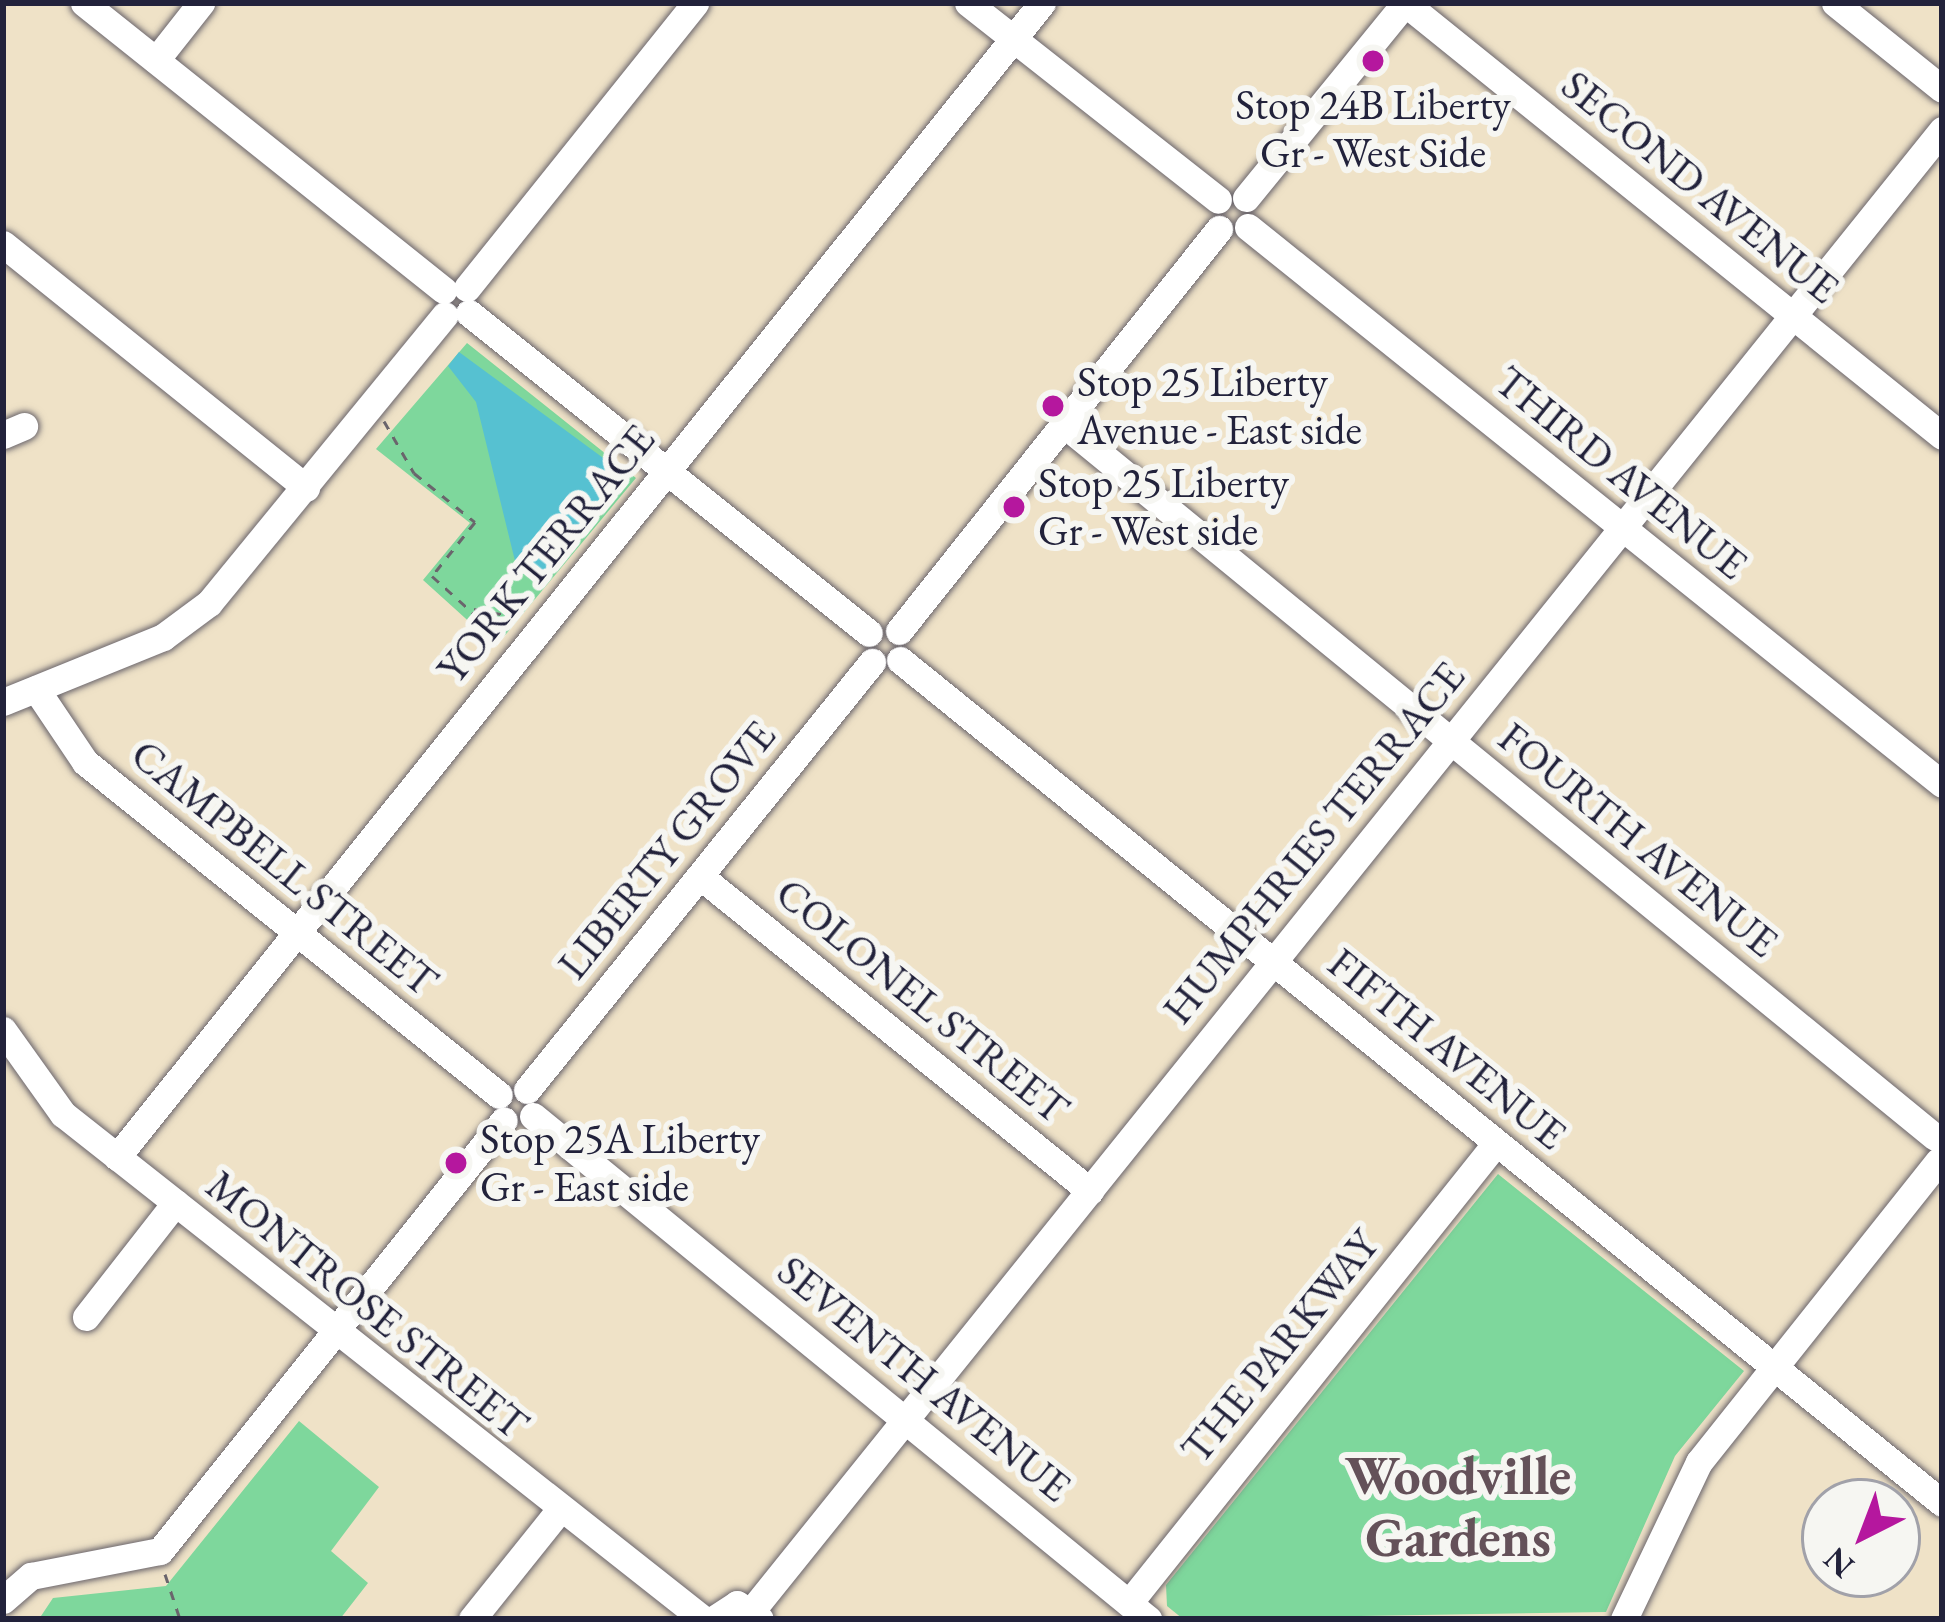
<!DOCTYPE html>
<style>
body{margin:0}
#map{position:relative;width:1945px;height:1622px;overflow:hidden;background:#efe2c7;font-family:"EB Garamond",serif}
div>[style]{position:absolute}
.green>*{inset:0;background:#7ed79c}
.water>*{inset:0;background:#56c1d1}
.path>*{height:3px;margin-top:-1.5px;transform-origin:0;background:repeating-linear-gradient(90deg,#6a656c 0 9px,transparent 0 18px)}
.roads{filter:drop-shadow(0 0 3px #6a656c) drop-shadow(0 0 3px #6a656c)}
.minor>*{height:27px;margin:-13.5px;padding:0 13.5px;transform-origin:13.5px;border-radius:13.5px;background:#fff}
.dots>*{width:33px;height:33px;translate:-50% -50%;box-sizing:border-box;border:6px solid #f6f6f2;border-radius:50%}
span{translate:-50% -50%;white-space:nowrap;text-align:center;line-height:1.15;-webkit-text-stroke:12px #f6f6f2;paint-order:stroke}
.poi-label{font-size:42px;color:#22223b}
.left{translate:0 -50%;text-align:left}
.street-label{font-size:42px;color:#22223b}
.district-label{font-size:54px;color:#645159;font-weight:700}
.frame{position:absolute;inset:0;border:6px solid #22223b;pointer-events:none}
.north{position:absolute;left:1801px;top:1478px;width:120px;height:120px;box-sizing:border-box;background:#f6f6f2;border:3px solid #a1a1a9;border-radius:50%;rotate:222deg;font-size:33px;font-weight:700;line-height:48px;text-align:center;color:#22223b}
.north::after{content:'';display:block;margin:auto;width:42px;height:54px;background:#b5179e;clip-path:polygon(50% 0,100% 100%,50% 72%,0 100%)}
</style>
<div id="map">
<div class="green">
<i style="clip-path:polygon(467px 343px,636px 478px,496px 646px,423px 580px,470px 523px,376px 449px)"></i>
<i style="clip-path:polygon(1498px 1174px,1744px 1371px,1675px 1456px,1606px 1612px,1183px 1619px,1167px 1606px,1166px 1585px)"></i>
<i style="clip-path:polygon(299px 1421px,379px 1487px,331px 1551px,368px 1583px,340px 1619px,39px 1619px,53px 1598px,166px 1586px)"></i>
</div>
<div class="water">
<i style="clip-path:polygon(459px 352px,625px 474px,539px 580px,516px 565px,476px 402px,448px 366px)"></i>
</div>
<div class="path">
<i style="left:384px;top:421px;width:60px;rotate:60deg"></i>
<i style="left:414px;top:473px;width:78px;rotate:38.8deg"></i>
<i style="left:475px;top:522px;width:69px;rotate:128.5deg"></i>
<i style="left:432px;top:576px;width:94px;rotate:42deg"></i>
<i style="left:474px;top:609px;width:49px;rotate:10.6deg"></i>
<i style="left:165px;top:1574px;width:47px;rotate:71.6deg"></i>
</div>
<div class="roads">
<div class="minor">
<i style="left:84px;top:3px;width:460px;rotate:38.6deg"></i>
<i style="left:968px;top:3px;width:318px;rotate:38.2deg"></i>
<i style="left:1835px;top:3px;width:137px;rotate:38.8deg"></i>
<i style="left:156px;top:60px;width:73px;rotate:-51.7deg"></i>
<i style="left:1246px;top:198px;width:252px;rotate:-50.8deg"></i>
<i style="left:1405px;top:3px;width:690px;rotate:38.88deg"></i>
<i style="left:1248px;top:227px;width:890px;rotate:38.75deg"></i>
<i style="left:3px;top:244px;width:389px;rotate:38.8deg"></i>
<i style="left:467px;top:288px;width:365px;rotate:-51.3deg"></i>
<i style="left:469px;top:313px;width:512px;rotate:38.66deg"></i>
<i style="left:1065px;top:425px;width:1124px;rotate:39.3deg"></i>
<i style="left:3px;top:435px;width:23px;rotate:-23deg"></i>
<i style="left:899px;top:631px;width:514px;rotate:-51.48deg"></i>
<i style="left:900px;top:660px;width:1340px;rotate:38.97deg"></i>
<i style="left:36px;top:689px;width:88px;rotate:56.1deg"></i>
<i style="left:85px;top:762px;width:531px;rotate:38.81deg"></i>
<i style="left:3px;top:702px;width:173px;rotate:-22.1deg"></i>
<i style="left:163px;top:637px;width:57px;rotate:-36.5deg"></i>
<i style="left:209px;top:603px;width:372px;rotate:-50.7deg"></i>
<i style="left:701px;top:877px;width:500px;rotate:38.9deg"></i>
<i style="left:3px;top:1030px;width:103px;rotate:54.5deg"></i>
<i style="left:63px;top:1114px;width:815px;rotate:38.28deg"></i>
<i style="left:527px;top:1090px;width:550px;rotate:-51.13deg"></i>
<i style="left:533px;top:1116px;width:795px;rotate:39.28deg"></i>
<i style="left:117px;top:1157px;width:1479px;rotate:-51.29deg"></i>
<i style="left:86px;top:1317px;width:145px;rotate:-52deg"></i>
<i style="left:3px;top:1600px;width:37px;rotate:-41deg"></i>
<i style="left:31px;top:1576px;width:131px;rotate:-11deg"></i>
<i style="left:160px;top:1551px;width:551px;rotate:-51.41deg"></i>
<i style="left:1129px;top:1603px;width:588px;rotate:-51.42deg"></i>
<i style="left:753px;top:1609px;width:1898px;rotate:-51.2deg"></i>
<i style="left:472px;top:1619px;width:136px;rotate:-51.3deg"></i>
<i style="left:714px;top:1619px;width:27px;rotate:-33deg"></i>
<i style="left:737px;top:1604px;width:27px;rotate:33deg"></i>
<i style="left:1624px;top:1619px;width:174px;rotate:-64.5deg"></i>
<i style="left:1699px;top:1462px;width:384px;rotate:-51.5deg"></i>
</div>
</div>
<div class="dots">
<i style="left:1373px;top:61px;background:#b5179e"></i>
<i style="left:1053px;top:406px;background:#b5179e"></i>
<i style="left:1014px;top:507px;background:#b5179e"></i>
<i style="left:456px;top:1163px;background:#b5179e"></i>
</div>
<div class="poi-label">
<span style="left:1373px;top:129px">Stop 24B Liberty<br>Gr - West Side</span>
<span class="left" style="left:1077px;top:406px">Stop 25 Liberty<br>Avenue - East side</span>
<span class="left" style="left:1038px;top:507px">Stop 25 Liberty<br>Gr - West side</span>
<span class="left" style="left:480px;top:1163px">Stop 25A Liberty<br>Gr - East side</span>
</div>
<div class="street-label">
<span style="left:1700px;top:187px;rotate:39deg">SECOND AVENUE</span>
<span style="left:1621px;top:473px;rotate:39deg">THIRD AVENUE</span>
<span style="left:546px;top:554px;rotate:-51deg">YORK TERRACE</span>
<span style="left:1638px;top:840px;rotate:39deg">FOURTH AVENUE</span>
<span style="left:1314px;top:843px;rotate:-51deg">HUMPHRIES TERRACE</span>
<span style="left:667px;top:850px;rotate:-51deg">LIBERTY GROVE</span>
<span style="left:284px;top:868px;rotate:39deg">CAMPBELL STREET</span>
<span style="left:922px;top:1001px;rotate:39deg">COLONEL STREET</span>
<span style="left:1447px;top:1049px;rotate:39deg">FIFTH AVENUE</span>
<span style="left:367px;top:1305px;rotate:39deg">MONTROSE STREET</span>
<span style="left:1280px;top:1347px;rotate:-51deg">THE PARKWAY</span>
<span style="left:924px;top:1379px;rotate:39deg">SEVENTH AVENUE</span>
</div>
<div class="district-label">
<span style="left:1458px;top:1506px">Woodville<br>Gardens</span>
</div>
<div class="frame"></div>
<div class="north">N</div>
</div>
